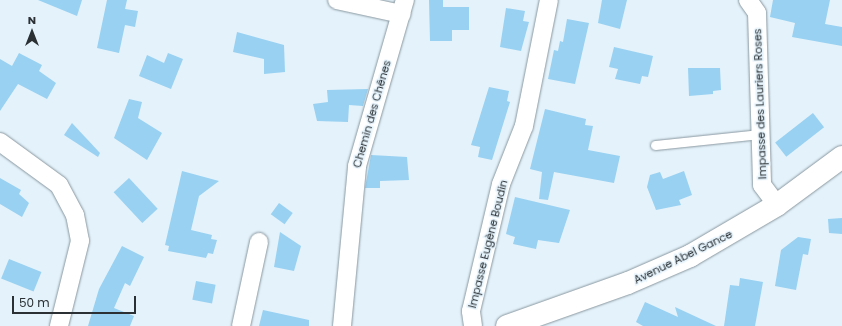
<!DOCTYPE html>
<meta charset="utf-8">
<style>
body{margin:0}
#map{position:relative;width:842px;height:326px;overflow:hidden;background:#e4f2fb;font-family:Poppins,sans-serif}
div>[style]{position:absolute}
.building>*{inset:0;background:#98d1f1;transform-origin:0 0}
.roads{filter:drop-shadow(0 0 1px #89979f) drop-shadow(0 0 1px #89979f)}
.lane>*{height:9px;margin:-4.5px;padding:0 4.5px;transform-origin:4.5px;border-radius:4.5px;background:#fff}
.street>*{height:18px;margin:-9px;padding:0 9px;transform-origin:9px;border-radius:9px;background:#fff}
.secondary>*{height:22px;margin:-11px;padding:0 11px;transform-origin:11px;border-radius:11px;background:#fff}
span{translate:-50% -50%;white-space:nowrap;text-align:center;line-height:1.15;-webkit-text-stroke:3px #e4f2fb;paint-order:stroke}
.street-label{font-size:11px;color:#2a3033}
.north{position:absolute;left:12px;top:12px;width:40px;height:40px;-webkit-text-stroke:3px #e4f2fb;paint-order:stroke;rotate:0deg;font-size:11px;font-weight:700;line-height:16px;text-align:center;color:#2a3033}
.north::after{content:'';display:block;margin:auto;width:14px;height:18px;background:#2a3033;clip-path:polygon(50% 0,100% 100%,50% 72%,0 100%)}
.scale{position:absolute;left:12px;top:296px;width:124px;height:18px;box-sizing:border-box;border:2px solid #2a3033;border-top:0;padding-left:5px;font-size:12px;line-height:14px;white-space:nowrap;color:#2a3033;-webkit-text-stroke:3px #e4f2fb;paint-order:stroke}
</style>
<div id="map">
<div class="building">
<i style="clip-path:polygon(38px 0,82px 0,77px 16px)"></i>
<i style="clip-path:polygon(107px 0,127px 0,125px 9px,138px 11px,135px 27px,125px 25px,119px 53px,97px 48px)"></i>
<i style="clip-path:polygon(429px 0,443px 0,443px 7px,469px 7px,469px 30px,452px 30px,452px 41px,430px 41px)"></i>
<i style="clip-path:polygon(602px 0,627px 0,620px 29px,598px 23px)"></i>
<i style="clip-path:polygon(773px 0,830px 0,825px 24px,842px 27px,842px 46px,792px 37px,795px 23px,770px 17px)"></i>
<i style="clip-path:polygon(506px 8px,525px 11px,523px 21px,529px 22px,521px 51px,500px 47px)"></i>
<i style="clip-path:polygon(567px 19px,589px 23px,575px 84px,548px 79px,554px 50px,558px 51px,560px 41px,563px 42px)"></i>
<i style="clip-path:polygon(237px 32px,284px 45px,285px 72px,264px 74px,264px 59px,233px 52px)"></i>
<i style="clip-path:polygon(614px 47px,653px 56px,648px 77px,642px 76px,640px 84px,615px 79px,618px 69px,609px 67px)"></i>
<i style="clip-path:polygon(19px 53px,42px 65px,39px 71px,56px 83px,47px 99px,18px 84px,0 111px,0 59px,12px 66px)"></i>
<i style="clip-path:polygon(168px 53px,183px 59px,171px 89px,139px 76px,147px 55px,164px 63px)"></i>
<i style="clip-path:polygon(688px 68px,720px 68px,721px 90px,713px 91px,713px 94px,689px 96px)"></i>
<i style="clip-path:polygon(489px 87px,509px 91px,507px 101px,510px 102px,492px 160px,478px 157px,480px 147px,471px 145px)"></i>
<i style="clip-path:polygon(368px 89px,363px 106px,349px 105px,348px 122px,317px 121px,313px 104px,328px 102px,327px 90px)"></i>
<i style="clip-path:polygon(129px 99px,142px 102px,138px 118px,162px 133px,147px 160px,114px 138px)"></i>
<i style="clip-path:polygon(545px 109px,586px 119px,585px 125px,593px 126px,588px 150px,620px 156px,614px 183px,554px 172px,548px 200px,539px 199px,542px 172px,530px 169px)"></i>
<i style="left:813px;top:113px;width:18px;height:48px;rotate:52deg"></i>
<i style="clip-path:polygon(72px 123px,100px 153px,98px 157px,64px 135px)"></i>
<i style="clip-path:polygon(371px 155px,407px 157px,409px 180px,380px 181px,380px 188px,365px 188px)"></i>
<i style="clip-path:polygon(182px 171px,219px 181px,199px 196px,191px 230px,212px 235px,211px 239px,217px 240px,213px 254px,208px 253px,206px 258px,168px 251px,169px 246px,165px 245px)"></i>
<i style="clip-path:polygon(684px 171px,692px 195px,679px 200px,681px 205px,656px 210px,647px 187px,650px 175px,660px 172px,663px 179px)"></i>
<i style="clip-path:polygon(0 178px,21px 190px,19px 194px,29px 203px,22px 217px,0 204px)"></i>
<i style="left:129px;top:178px;width:42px;height:21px;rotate:47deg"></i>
<i style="clip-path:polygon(515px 197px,570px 210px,559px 243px,538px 240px,536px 249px,513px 244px,515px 237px,506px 234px)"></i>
<i style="left:279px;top:203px;width:17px;height:14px;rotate:36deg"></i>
<i style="clip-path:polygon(842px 218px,842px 234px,829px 233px,828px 219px)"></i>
<i style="clip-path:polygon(280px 232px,301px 246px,294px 271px,274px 267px)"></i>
<i style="clip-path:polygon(798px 237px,811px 239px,808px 255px,803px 254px,796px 290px,775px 286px,781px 250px)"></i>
<i style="clip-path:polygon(122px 246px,144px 257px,130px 286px,125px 283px,114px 308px,134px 316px,130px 326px,88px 326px,99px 289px)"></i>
<i style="left:9px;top:259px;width:35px;height:21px;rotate:22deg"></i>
<i style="clip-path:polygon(740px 278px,763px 282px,755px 326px,724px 326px,730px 285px,739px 286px)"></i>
<i style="left:196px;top:281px;width:20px;height:19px;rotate:11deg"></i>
<i style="clip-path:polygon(645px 302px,678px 317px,675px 307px,716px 326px,643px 326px,636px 322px)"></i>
<i style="clip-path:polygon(263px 310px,309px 320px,309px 326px,259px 326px)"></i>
</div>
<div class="roads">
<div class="lane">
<i style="left:655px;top:145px;width:106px;rotate:-6deg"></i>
</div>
<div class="street">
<i style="left:337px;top:0;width:66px;rotate:12.3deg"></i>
<i style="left:748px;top:0;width:16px;rotate:55deg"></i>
<i style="left:757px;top:13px;width:172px;rotate:88.3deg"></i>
<i style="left:762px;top:185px;width:25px;rotate:53deg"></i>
<i style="left:0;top:142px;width:73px;rotate:36.1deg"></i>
<i style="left:59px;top:185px;width:34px;rotate:62deg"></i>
<i style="left:75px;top:215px;width:26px;rotate:79deg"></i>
<i style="left:80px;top:241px;width:88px;rotate:103.9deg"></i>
<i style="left:241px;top:326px;width:86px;rotate:-77.9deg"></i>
<i style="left:342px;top:326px;width:161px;rotate:-84.6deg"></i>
<i style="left:357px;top:166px;width:173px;rotate:-73.9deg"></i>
<i style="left:473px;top:326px;width:15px;rotate:-98deg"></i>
<i style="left:471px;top:311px;width:130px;rotate:-76.7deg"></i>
<i style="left:501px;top:184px;width:62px;rotate:-68.4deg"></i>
<i style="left:524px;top:126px;width:128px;rotate:-78.8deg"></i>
</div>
<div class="secondary">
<i style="left:507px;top:326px;width:128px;rotate:-19.6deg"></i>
<i style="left:628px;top:283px;width:68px;rotate:-23.5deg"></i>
<i style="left:690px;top:256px;width:101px;rotate:-30.4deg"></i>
<i style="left:777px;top:205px;width:81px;rotate:-36.4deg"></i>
</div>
</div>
<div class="street-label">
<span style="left:760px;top:104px;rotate:-92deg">Impasse des Lauriers Roses</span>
<span style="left:372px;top:114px;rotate:-74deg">Chemin des Chênes</span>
<span style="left:488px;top:244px;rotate:-76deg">Impasse Eugène Boudin</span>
<span style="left:683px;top:257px;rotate:-26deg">Avenue Abel Gance</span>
</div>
<div class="north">N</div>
<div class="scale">50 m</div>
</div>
